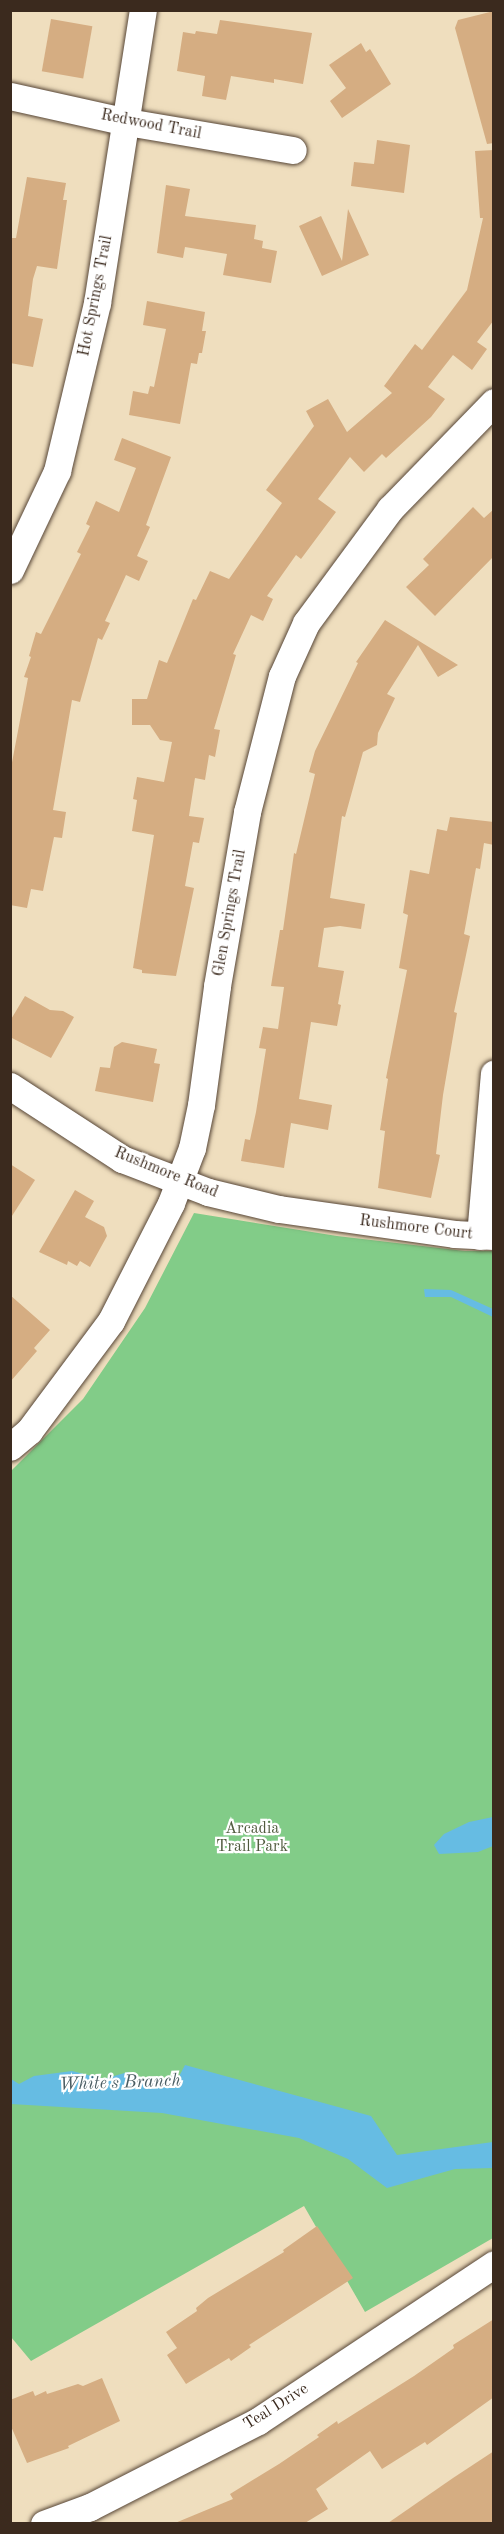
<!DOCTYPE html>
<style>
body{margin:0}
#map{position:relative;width:504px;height:2534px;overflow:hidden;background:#efdebe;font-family:"Old Standard TT",serif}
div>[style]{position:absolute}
.green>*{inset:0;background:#82cc88}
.water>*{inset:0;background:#66bce3}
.building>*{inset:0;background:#d5ad82;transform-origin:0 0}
.roads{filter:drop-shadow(0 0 2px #564536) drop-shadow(0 0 2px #564536)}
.minor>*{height:27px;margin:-13.5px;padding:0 13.5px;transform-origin:13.5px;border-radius:13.5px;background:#fff}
span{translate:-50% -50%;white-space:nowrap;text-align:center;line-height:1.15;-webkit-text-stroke:4.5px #fff;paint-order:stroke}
.street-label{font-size:16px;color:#3b2a1e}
.park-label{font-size:16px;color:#505b3e}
.water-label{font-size:18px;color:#4a5d63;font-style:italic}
.frame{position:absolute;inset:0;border:12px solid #3b2a1e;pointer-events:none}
</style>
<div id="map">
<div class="green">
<i style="clip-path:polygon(194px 1213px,337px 1236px,465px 1251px,493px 1251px,493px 2238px,365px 2312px,304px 2206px,31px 2361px,11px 2337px,11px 1471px,83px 1399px,145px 1308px)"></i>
</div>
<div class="water">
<i style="clip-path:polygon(424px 1289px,451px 1290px,493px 1309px,493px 1317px,451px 1297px,425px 1297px)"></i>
<i style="clip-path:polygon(493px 1817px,493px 1846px,478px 1852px,439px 1854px,434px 1845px,444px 1834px,469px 1822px)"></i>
<i style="clip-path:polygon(185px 2065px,371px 2116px,397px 2155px,493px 2142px,493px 2168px,455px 2169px,387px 2188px,348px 2159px,299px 2138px,162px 2113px,11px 2104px,11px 2079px,19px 2084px,34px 2076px,72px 2071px,104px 2079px,128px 2072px,141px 2082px,175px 2084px)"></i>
</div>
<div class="building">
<i style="clip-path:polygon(494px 11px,494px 143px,487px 144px,455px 28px,458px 20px)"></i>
<i style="left:51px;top:19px;width:42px;height:53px;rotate:10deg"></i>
<i style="clip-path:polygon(220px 20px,312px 33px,303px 84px,274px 79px,274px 83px,231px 76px,226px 100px,202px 96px,205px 76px,177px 71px,183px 32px,195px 34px,196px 31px,217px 34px)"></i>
<i style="clip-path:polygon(361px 43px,366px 52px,370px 49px,391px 84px,342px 118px,330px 101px,346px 88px,329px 65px)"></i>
<i style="clip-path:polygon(377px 140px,410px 145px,404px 193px,351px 186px,354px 162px,374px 164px)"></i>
<i style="clip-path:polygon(494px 150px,494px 320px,477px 342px,487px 349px,472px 370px,453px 355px,428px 387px,445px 399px,431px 417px,386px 458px,382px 454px,364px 472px,350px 457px,318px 499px,336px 512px,301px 559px,296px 555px,267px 596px,273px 599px,263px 621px,251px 615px,233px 654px,236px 655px,214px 729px,220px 730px,215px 757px,209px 755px,205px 780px,195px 778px,189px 816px,204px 818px,199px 843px,193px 842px,185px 886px,194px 888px,176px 976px,142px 973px,142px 970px,133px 968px,154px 835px,132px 831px,137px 800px,133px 799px,137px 777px,164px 782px,172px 742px,160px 740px,150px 725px,132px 725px,132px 699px,147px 699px,159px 660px,167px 663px,193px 599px,196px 600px,210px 571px,229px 579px,282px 503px,266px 490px,314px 426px,306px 411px,328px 399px,347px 432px,392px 393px,384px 386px,415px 344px,422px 350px,467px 290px,483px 218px,480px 218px,475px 151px)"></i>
<i style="clip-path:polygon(27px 177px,66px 183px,63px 200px,67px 200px,57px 269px,37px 266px,33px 279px,28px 316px,43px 319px,33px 367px,10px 363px,10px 238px,16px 238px)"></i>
<i style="clip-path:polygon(166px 185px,190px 189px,185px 216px,256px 225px,254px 239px,263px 241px,262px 248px,277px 251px,271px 283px,223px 275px,227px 254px,185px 247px,183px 258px,157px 253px)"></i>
<i style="clip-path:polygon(348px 209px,369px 255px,322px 276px,299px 226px,321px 216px,342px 261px)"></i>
<i style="clip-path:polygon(147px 301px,205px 312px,202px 331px,206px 331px,202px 353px,199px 353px,197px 364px,191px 363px,180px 424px,129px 415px,133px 391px,148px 394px,150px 386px,154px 387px,166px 329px,143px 325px)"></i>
<i style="clip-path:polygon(122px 438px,171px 457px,146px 525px,150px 527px,137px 556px,148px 561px,139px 581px,126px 575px,105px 621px,110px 623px,102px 640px,98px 638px,80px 702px,72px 700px,53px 810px,66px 812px,62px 838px,54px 837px,43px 891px,31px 889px,27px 908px,10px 905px,10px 773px,28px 678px,24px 677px,31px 657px,29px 656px,36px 632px,41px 634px,81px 554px,77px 552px,90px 526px,86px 524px,96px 501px,119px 512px,136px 468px,114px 460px)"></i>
<i style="clip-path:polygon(473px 507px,484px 518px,494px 509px,494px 556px,435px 616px,406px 587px,429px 565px,423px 559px)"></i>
<i style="clip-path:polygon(385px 620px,458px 665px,438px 677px,418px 645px,387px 694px,395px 698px,378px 733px,377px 745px,363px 752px,345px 817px,342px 816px,330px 898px,365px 904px,361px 929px,340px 926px,324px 928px,318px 967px,344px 971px,338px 1004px,341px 1005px,337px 1026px,311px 1022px,299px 1099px,332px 1105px,328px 1130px,291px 1123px,284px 1168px,241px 1161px,245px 1139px,250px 1140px,256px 1112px,266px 1049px,259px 1048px,263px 1027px,278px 1029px,284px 987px,271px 986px,280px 930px,283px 930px,294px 853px,296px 854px,315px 774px,309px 772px,315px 751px,358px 663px,356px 662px)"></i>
<i style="clip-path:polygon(450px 817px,494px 822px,494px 845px,484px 843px,480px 869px,476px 868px,464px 934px,470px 936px,454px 1012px,457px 1013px,443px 1095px,436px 1154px,440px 1155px,431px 1198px,378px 1188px,385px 1131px,380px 1130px,388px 1079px,386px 1078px,407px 970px,399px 968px,408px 915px,403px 913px,410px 870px,429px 874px,437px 829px,447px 831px)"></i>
<i style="clip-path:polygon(25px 996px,50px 1010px,63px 1011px,74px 1017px,51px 1058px,10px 1037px,10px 1021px)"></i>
<i style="clip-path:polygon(122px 1042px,157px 1049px,154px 1063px,160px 1064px,153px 1102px,95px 1091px,100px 1067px,110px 1068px,114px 1047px)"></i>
<i style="clip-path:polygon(10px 1164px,35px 1180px,10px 1219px)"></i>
<i style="clip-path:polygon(75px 1190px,94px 1201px,85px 1217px,104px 1227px,107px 1236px,90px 1267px,80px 1261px,77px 1266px,68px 1261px,67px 1265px,39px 1252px)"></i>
<i style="clip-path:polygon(10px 1295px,50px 1330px,34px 1348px,37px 1351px,10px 1382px)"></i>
<i style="clip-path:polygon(317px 2226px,353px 2278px,249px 2345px,251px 2347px,231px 2361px,229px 2358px,186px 2384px,167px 2355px,177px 2348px,166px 2332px,197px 2311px,196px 2308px,208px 2298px,284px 2252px,283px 2250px)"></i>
<i style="clip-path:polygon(494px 2319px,494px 2397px,427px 2445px,425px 2442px,382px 2469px,370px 2451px,316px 2489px,328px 2509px,305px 2523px,175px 2523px,233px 2499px,230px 2494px,279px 2464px,319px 2437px,317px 2435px,337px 2421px,338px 2424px,414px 2376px,454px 2348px,453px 2345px)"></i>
<i style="clip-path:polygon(102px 2378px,120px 2421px,68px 2446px,69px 2448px,27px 2463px,10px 2424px,10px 2400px,33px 2391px,35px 2396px,46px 2391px,47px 2394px,78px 2384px,83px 2386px)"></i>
<i style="clip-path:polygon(494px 2451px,494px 2523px,388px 2523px,453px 2478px)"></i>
</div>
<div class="roads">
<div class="minor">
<i style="left:10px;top:96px;width:120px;rotate:12.5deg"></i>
<i style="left:127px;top:122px;width:168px;rotate:9.6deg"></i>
<i style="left:10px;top:570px;width:110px;rotate:-64.6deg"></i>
<i style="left:57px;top:471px;width:173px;rotate:-76.6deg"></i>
<i style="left:97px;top:303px;width:297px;rotate:-81.1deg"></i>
<i style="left:10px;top:1086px;width:134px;rotate:33.1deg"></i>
<i style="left:122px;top:1159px;width:92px;rotate:21deg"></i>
<i style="left:208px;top:1192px;width:73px;rotate:13.5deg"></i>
<i style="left:279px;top:1209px;width:177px;rotate:8.1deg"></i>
<i style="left:454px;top:1234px;width:40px;rotate:2.9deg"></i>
<i style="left:480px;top:1236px;width:163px;rotate:-85.1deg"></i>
<i style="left:10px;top:1447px;width:25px;rotate:-40deg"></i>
<i style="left:29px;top:1431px;width:137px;rotate:-53.3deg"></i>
<i style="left:111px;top:1321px;width:132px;rotate:-63deg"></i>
<i style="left:171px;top:1203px;width:59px;rotate:-69.1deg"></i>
<i style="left:192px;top:1148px;width:44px;rotate:-78.2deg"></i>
<i style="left:201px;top:1105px;width:120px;rotate:-82.3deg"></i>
<i style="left:217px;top:986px;width:177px;rotate:-80.2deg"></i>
<i style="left:247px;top:812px;width:140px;rotate:-75.6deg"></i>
<i style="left:282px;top:676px;width:58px;rotate:-65.6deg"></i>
<i style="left:306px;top:623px;width:142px;rotate:-53.6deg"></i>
<i style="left:390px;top:509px;width:149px;rotate:-45.8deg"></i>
<i style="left:44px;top:2524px;width:49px;rotate:-20.3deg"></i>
<i style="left:90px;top:2507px;width:189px;rotate:-27.1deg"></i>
<i style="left:258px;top:2421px;width:283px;rotate:-33.6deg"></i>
</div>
</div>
<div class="street-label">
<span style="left:151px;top:125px;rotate:11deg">Redwood Trail</span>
<span style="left:96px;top:296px;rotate:-79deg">Hot Springs Trail</span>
<span style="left:230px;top:913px;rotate:-80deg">Glen Springs Trail</span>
<span style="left:166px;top:1173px;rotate:22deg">Rushmore Road</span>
<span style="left:416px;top:1228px;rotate:7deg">Rushmore Court</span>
<span style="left:276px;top:2407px;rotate:-32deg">Teal Drive</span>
</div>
<div class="park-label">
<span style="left:252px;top:1838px">Arcadia<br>Trail Park</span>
</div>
<div class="water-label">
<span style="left:120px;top:2083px;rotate:-2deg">White's Branch</span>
</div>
<div class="frame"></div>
</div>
